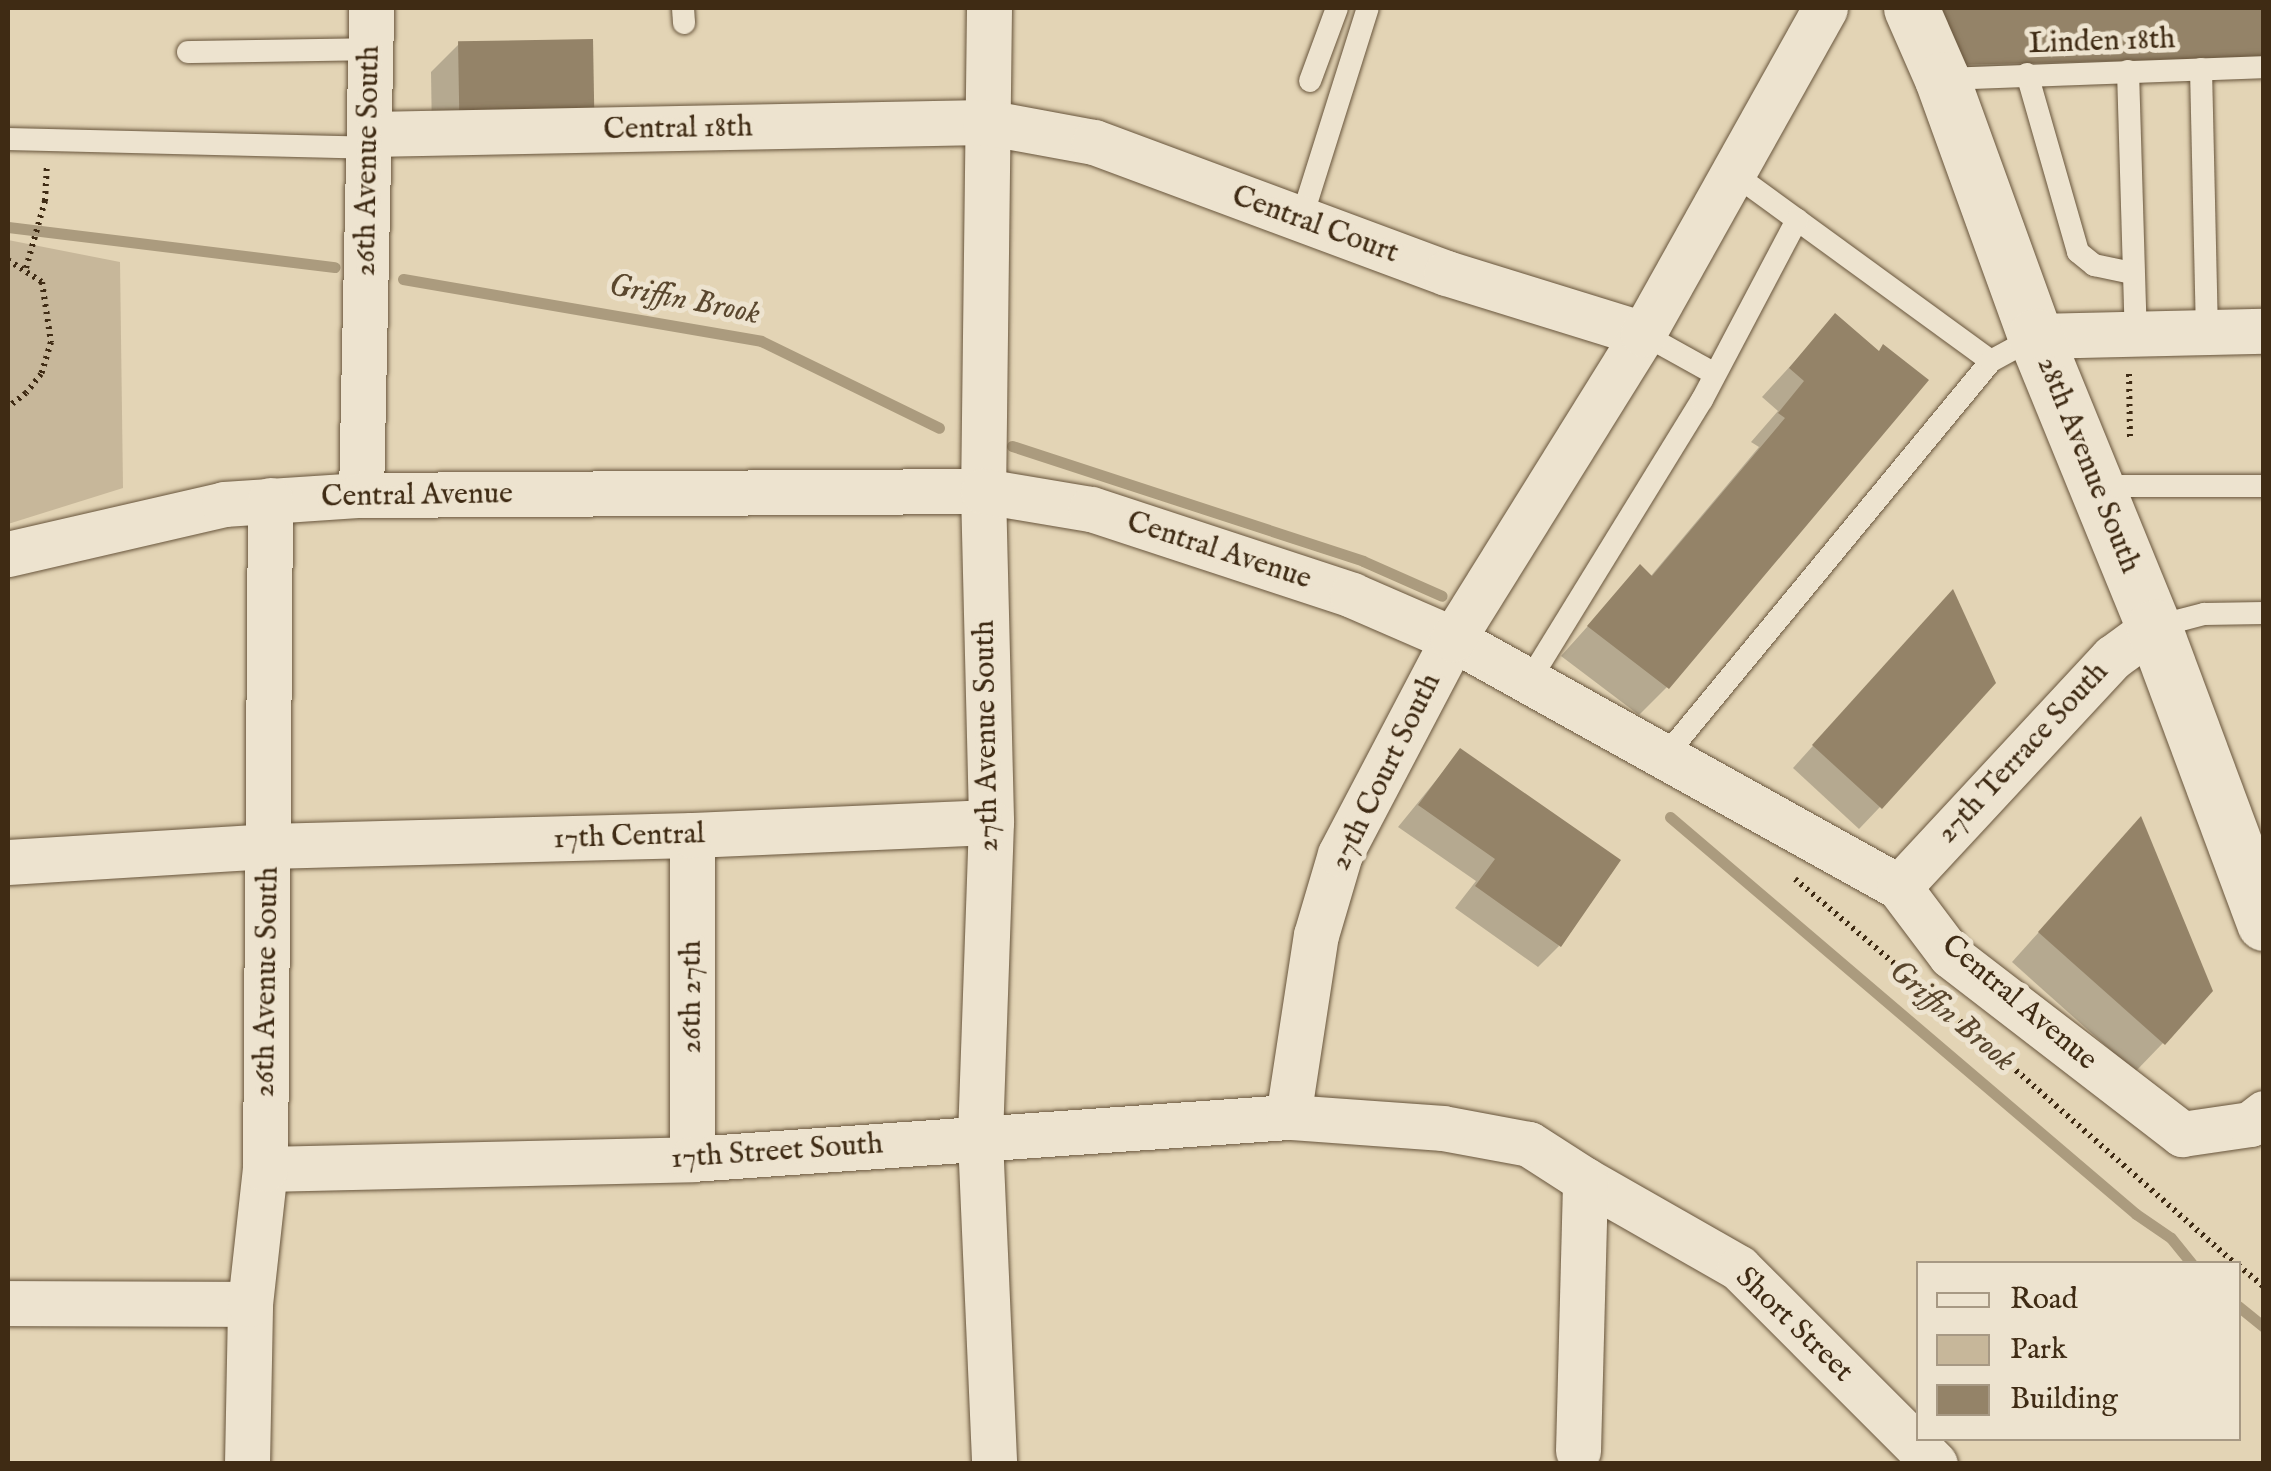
<!DOCTYPE html>
<style>
body{margin:0}
#map{position:relative;width:2271px;height:1471px;overflow:hidden;background:#e3d4b5;font-family:"IM FELL English",serif}
div>[style]{position:absolute}
.green>*{inset:0;background:#c7b79a}
.shadow>*{inset:0;background:#0003}
.stream>*{height:11px;margin:-5.5px;padding:0 5.5px;transform-origin:5.5px;border-radius:5.5px;background:#ab9b7e}
.building>*{inset:0;background:#948368;transform-origin:0 0}
.path>*{height:6px;margin-top:-3px;transform-origin:0;background:repeating-linear-gradient(90deg,#3f2b14 0 2.5px,transparent 0 7.5px)}
.roads{filter:drop-shadow(0 0 2px #68553c) drop-shadow(0 0 2px #68553c)}
.service>*{height:22px;margin:-11px;padding:0 11px;transform-origin:11px;border-radius:11px;background:#ede3cf}
.minor>*{height:45px;margin:-22.5px;padding:0 22.5px;transform-origin:22.5px;border-radius:22.5px;background:#ede3cf}
.secondary>*{height:55px;margin:-27.5px;padding:0 27.5px;transform-origin:27.5px;border-radius:27.5px;background:#ede3cf}
span{translate:-50% -50%;white-space:nowrap;text-align:center;line-height:1.15;-webkit-text-stroke:10px #ede3cf;paint-order:stroke}
.street-label{font-size:30px;color:#3f2b14}
.water-label{font-size:32px;color:#5a472e;font-style:italic}
.frame{position:absolute;inset:0;border:10px solid #3f2b14;pointer-events:none}
.legend{position:absolute;left:1916px;top:1261px;width:325px;height:180px;box-sizing:border-box;background:#ede3cf;border:2px solid #a79984;margin:0;padding:12px 18px;list-style:none;font-size:30px;color:#3f2b14}
.legend li{display:flex;align-items:center;gap:20px;height:50px}
.legend b{width:50px;border:2px solid #a79984}
</style>
<div id="map">
<div class="green">
<i style="clip-path:polygon(8px 240px,120px 262px,123px 488px,8px 524px)"></i>
</div>
<div class="shadow">
<i style="clip-path:polygon(1899px 8px,2264px 8px,2264px 77px,1931px 86px)"></i>
<i style="clip-path:polygon(459px 44px,563px 136px,432px 138px,431px 72px)"></i>
<i style="clip-path:polygon(1835px 317px,1667px 687px,1639px 715px,1561px 656px,1640px 568px,1650px 577px,1759px 447px,1751px 442px,1778px 411px,1762px 397px)"></i>
<i style="clip-path:polygon(1932px 614px,1880px 807px,1859px 829px,1793px 768px)"></i>
<i style="clip-path:polygon(1460px 751px,1559px 946px,1538px 967px,1455px 908px,1476px 881px,1398px 827px)"></i>
<i style="clip-path:polygon(2140px 820px,2163px 1043px,2135px 1072px,2012px 962px)"></i>
</div>
<div class="stream">
<i style="left:8px;top:227px;width:329px;rotate:7deg"></i>
<i style="left:403px;top:279px;width:363px;rotate:9.8deg"></i>
<i style="left:761px;top:341px;width:198px;rotate:26deg"></i>
<i style="left:1012px;top:446px;width:369px;rotate:18.1deg"></i>
<i style="left:1363px;top:561px;width:86px;rotate:23.9deg"></i>
<i style="left:1670px;top:817px;width:612px;rotate:40.43deg"></i>
<i style="left:2136px;top:1214px;width:42px;rotate:34.4deg"></i>
<i style="left:2171px;top:1238px;width:33px;rotate:51deg"></i>
<i style="left:2238px;top:1306px;width:33px;rotate:39deg"></i>
</div>
<div class="building">
<i style="clip-path:polygon(1929px 8px,2264px 8px,2264px 57px,1953px 65px)"></i>
<i style="left:593px;top:39px;width:70px;height:135px;rotate:89deg"></i>
<i style="clip-path:polygon(1835px 313px,1879px 351px,1883px 344px,1929px 380px,1669px 689px,1587px 626px,1640px 564px,1652px 576px,1785px 418px,1778px 413px,1804px 381px,1789px 368px)"></i>
<i style="clip-path:polygon(1953px 589px,1996px 683px,1882px 809px,1812px 745px)"></i>
<i style="clip-path:polygon(1460px 748px,1621px 860px,1561px 947px,1475px 886px,1495px 859px,1418px 805px)"></i>
<i style="clip-path:polygon(2141px 816px,2213px 991px,2165px 1045px,2038px 932px)"></i>
</div>
<div class="path">
<i style="left:8px;top:260px;width:40px;rotate:32.9deg"></i>
<i style="left:42px;top:282px;width:61px;rotate:81.5deg"></i>
<i style="left:51px;top:342px;width:34px;rotate:107deg"></i>
<i style="left:41px;top:374px;width:24px;rotate:128deg"></i>
<i style="left:26px;top:393px;width:23px;rotate:142deg"></i>
<i style="left:26px;top:268px;width:70px;rotate:-74.2deg"></i>
<i style="left:45px;top:201px;width:34px;rotate:-87deg"></i>
<i style="left:2129px;top:374px;width:67px;rotate:89.1deg"></i>
<i style="left:1795px;top:879px;width:157px;rotate:40.4deg"></i>
<i style="left:1943px;top:1006px;width:390px;rotate:41.4deg"></i>
<i style="left:2238px;top:1265px;width:34px;rotate:40deg"></i>
</div>
<div class="roads">
<div class="service">
<i style="left:683px;top:8px;width:15px;rotate:86deg"></i>
<i style="left:188px;top:52px;width:182px;rotate:-0.9deg"></i>
<i style="left:2201px;top:69px;width:264px;rotate:88.7deg"></i>
<i style="left:2128px;top:71px;width:262px;rotate:88.3deg"></i>
<i style="left:2027px;top:74px;width:185px;rotate:74deg"></i>
<i style="left:2078px;top:252px;width:21px;rotate:39deg"></i>
<i style="left:2094px;top:265px;width:40px;rotate:12deg"></i>
<i style="left:1942px;top:79px;width:322px;rotate:-2.1deg"></i>
<i style="left:1310px;top:81px;width:78px;rotate:-69.7deg"></i>
<i style="left:8px;top:139px;width:361px;rotate:1.4deg"></i>
<i style="left:1733px;top:173px;width:319px;rotate:36.1deg"></i>
<i style="left:1301px;top:220px;width:222px;rotate:-72.5deg"></i>
<i style="left:1643px;top:334px;width:82px;rotate:29.1deg"></i>
<i style="left:2097px;top:486px;width:167px"></i>
<i style="left:2154px;top:627px;width:52px;rotate:-14.6deg"></i>
<i style="left:2204px;top:614px;width:60px;rotate:-1deg"></i>
<i style="left:1529px;top:681px;width:330px;rotate:-58.4deg"></i>
<i style="left:1702px;top:400px;width:204px;rotate:-62.2deg"></i>
<i style="left:1666px;top:755px;width:511px;rotate:-50.48deg"></i>
<i style="left:1991px;top:361px;width:50px;rotate:-28.6deg"></i>
</div>
<div class="minor">
<i style="left:989px;top:8px;width:483px;rotate:90.7deg"></i>
<i style="left:983px;top:491px;width:331px;rotate:88.6deg"></i>
<i style="left:991px;top:822px;width:317px;rotate:92deg"></i>
<i style="left:980px;top:1139px;width:325px;rotate:87.5deg"></i>
<i style="left:370px;top:134px;width:615px;rotate:-1.12deg"></i>
<i style="left:985px;top:122px;width:111px;rotate:10.4deg"></i>
<i style="left:1094px;top:142px;width:376px;rotate:20.4deg"></i>
<i style="left:1446px;top:273px;width:206px;rotate:17.2deg"></i>
<i style="left:2035px;top:336px;width:229px;rotate:-1.3deg"></i>
<i style="left:361px;top:495px;width:487px;rotate:-88.8deg"></i>
<i style="left:8px;top:554px;width:222px;rotate:-13deg"></i>
<i style="left:224px;top:504px;width:137px;rotate:-3.8deg"></i>
<i style="left:361px;top:495px;width:622px;rotate:-0.37deg"></i>
<i style="left:983px;top:491px;width:109px;rotate:9.5deg"></i>
<i style="left:1091px;top:509px;width:275px;rotate:18.2deg"></i>
<i style="left:1352px;top:595px;width:110px;rotate:23.5deg"></i>
<i style="left:1453px;top:639px;width:510px;rotate:29.08deg"></i>
<i style="left:1899px;top:887px;width:86px;rotate:53deg"></i>
<i style="left:1951px;top:956px;width:292px;rotate:37.6deg"></i>
<i style="left:2182px;top:1134px;width:69px;rotate:-8.4deg"></i>
<i style="left:2250px;top:1124px;width:18px;rotate:-38deg"></i>
<i style="left:692px;top:835px;width:324px;rotate:90deg"></i>
<i style="left:8px;top:862px;width:260px;rotate:-3.5deg"></i>
<i style="left:268px;top:846px;width:424px;rotate:-1.5deg"></i>
<i style="left:692px;top:835px;width:299px;rotate:-2.5deg"></i>
<i style="left:1899px;top:887px;width:314px;rotate:-47.1deg"></i>
<i style="left:2113px;top:657px;width:51px;rotate:-36.2deg"></i>
<i style="left:265px;top:1169px;width:427px;rotate:-1.3deg"></i>
<i style="left:692px;top:1159px;width:597px;rotate:-4.03deg"></i>
<i style="left:1585px;top:1180px;width:177px;rotate:29.7deg"></i>
<i style="left:1739px;top:1268px;width:277px;rotate:45deg"></i>
<i style="left:8px;top:1303px;width:242px;rotate:0.2deg"></i>
<i style="left:1578px;top:1451px;width:271px;rotate:-88.5deg"></i>
<i style="left:1585px;top:1180px;width:67px;rotate:-147.3deg"></i>
<i style="left:1529px;top:1144px;width:87px;rotate:-169.5deg"></i>
<i style="left:1443px;top:1128px;width:155px;rotate:-175.9deg"></i>
<i style="left:1288px;top:1117px;width:184px;rotate:-81.3deg"></i>
<i style="left:1316px;top:935px;width:84px;rotate:-73.5deg"></i>
<i style="left:1340px;top:854px;width:243px;rotate:-62.3deg"></i>
<i style="left:1453px;top:639px;width:359px;rotate:-58.1deg"></i>
<i style="left:1643px;top:334px;width:373px;rotate:-60.8deg"></i>
<i style="left:247px;top:1464px;width:160px;rotate:-88.9deg"></i>
<i style="left:250px;top:1304px;width:136px;rotate:-83.7deg"></i>
<i style="left:265px;top:1169px;width:669px;rotate:-89.57deg"></i>
</div>
<div class="secondary">
<i style="left:1911px;top:8px;width:77px;rotate:66.4deg"></i>
<i style="left:1942px;top:79px;width:273px;rotate:70.1deg"></i>
<i style="left:2035px;top:336px;width:314px;rotate:67.8deg"></i>
<i style="left:2154px;top:627px;width:316px;rotate:69.6deg"></i>
</div>
</div>
<div class="street-label">
<span style="left:2102px;top:42px;rotate:-2deg">Linden 18th</span>
<span style="left:678px;top:129px;rotate:-1deg">Central 18th</span>
<span style="left:368px;top:161px;rotate:-89deg">26th Avenue South</span>
<span style="left:1315px;top:225px;rotate:20deg">Central Court</span>
<span style="left:2088px;top:465px;rotate:68deg">28th Avenue South</span>
<span style="left:417px;top:496px;rotate:-1deg">Central Avenue</span>
<span style="left:1219px;top:551px;rotate:18deg">Central Avenue</span>
<span style="left:987px;top:736px;rotate:-91deg">27th Avenue South</span>
<span style="left:2023px;top:753px;rotate:-47deg">27th Terrace South</span>
<span style="left:1386px;top:772px;rotate:-64deg">27th Court South</span>
<span style="left:629px;top:837px;rotate:-2deg">17th Central</span>
<span style="left:267px;top:982px;rotate:-89deg">26th Avenue South</span>
<span style="left:692px;top:997px;rotate:-90deg">26th 27th</span>
<span style="left:2019px;top:1003px;rotate:40deg">Central Avenue</span>
<span style="left:777px;top:1152px;rotate:-4deg">17th Street South</span>
<span style="left:1794px;top:1325px;rotate:44deg">Short Street</span>
</div>
<div class="water-label">
<span style="left:684px;top:301px;rotate:11deg">Griffin Brook</span>
<span style="left:1951px;top:1017px;rotate:40deg">Griffin Brook</span>
</div>
<div class="frame"></div>
<ul class="legend">
<li><b style="height:12px;background:#ede3cf"></b>Road</li>
<li><b style="height:28px;background:#c7b79a"></b>Park</li>
<li><b style="height:28px;background:#948368"></b>Building</li>
</ul>
</div>
